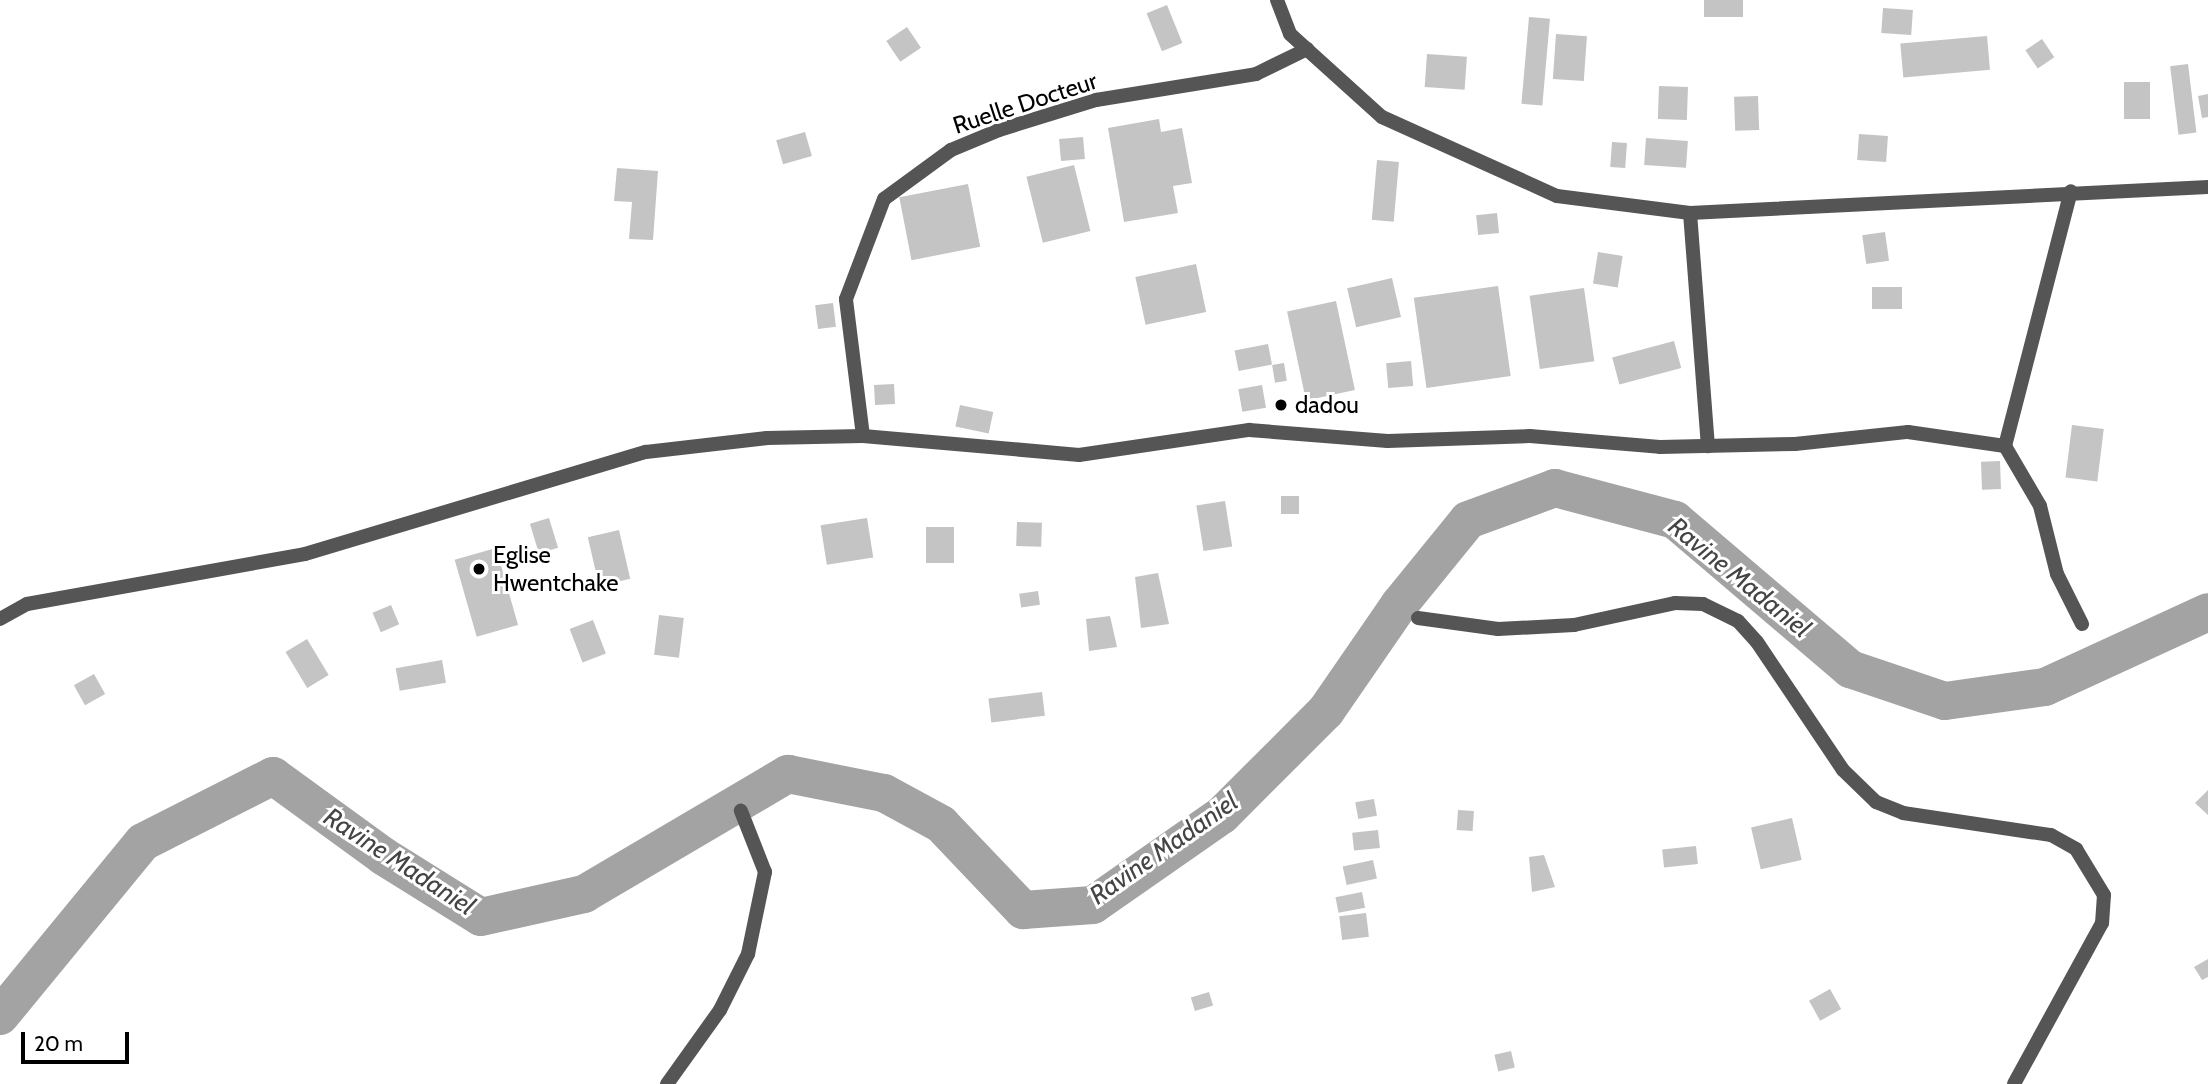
<!DOCTYPE html>
<style>
body{margin:0}
#map{position:relative;width:2208px;height:1084px;overflow:hidden;background:#fff;font-family:Cabin,sans-serif}
div>[style]{position:absolute}
.canal>*{height:38px;margin:-19px;padding:0 19px;transform-origin:19px;border-radius:19px;background:#a3a3a3}
.building>*{inset:0;background:#c4c4c4;transform-origin:0 0}
.minor>*{height:14px;margin:-7px;padding:0 7px;transform-origin:7px;border-radius:7px;background:#555}
.dots>*{width:19px;height:19px;translate:-50% -50%;box-sizing:border-box;border:4px solid #fff;border-radius:50%}
span{translate:-50% -50%;white-space:nowrap;text-align:center;line-height:1.15;-webkit-text-stroke:6px #fff;paint-order:stroke}
.street-label{font-size:24px;color:#000}
.poi-label{font-size:24px;color:#000}
.left{translate:0 -50%;text-align:left}
.water-label{font-size:26px;color:#444;font-style:italic}
.scale{position:absolute;left:21px;top:1032px;width:108px;height:32px;box-sizing:border-box;border:4px solid #000;border-top:0;padding-left:9px;font-size:21px;line-height:24px;white-space:nowrap;color:#000;-webkit-text-stroke:5px #fff;paint-order:stroke}
</style>
<div id="map">
<div class="canal">
<i style="left:0;top:1016px;width:225px;rotate:-50.6deg"></i>
<i style="left:143px;top:842px;width:146px;rotate:-26.9deg"></i>
<i style="left:273px;top:776px;width:136px;rotate:36deg"></i>
<i style="left:383px;top:856px;width:115px;rotate:31.9deg"></i>
<i style="left:481px;top:917px;width:106px;rotate:-12.6deg"></i>
<i style="left:584px;top:894px;width:237px;rotate:-30.5deg"></i>
<i style="left:788px;top:774px;width:98px;rotate:11.2deg"></i>
<i style="left:884px;top:793px;width:65px;rotate:28.5deg"></i>
<i style="left:941px;top:824px;width:119px;rotate:46.4deg"></i>
<i style="left:1023px;top:910px;width:70px;rotate:-4.1deg"></i>
<i style="left:1093px;top:905px;width:157px;rotate:-34.9deg"></i>
<i style="left:1222px;top:815px;width:147px;rotate:-45deg"></i>
<i style="left:1326px;top:711px;width:129px;rotate:-55.4deg"></i>
<i style="left:1399px;top:605px;width:109px;rotate:-50.9deg"></i>
<i style="left:1468px;top:520px;width:93px;rotate:-20.2deg"></i>
<i style="left:1555px;top:488px;width:124px;rotate:14.9deg"></i>
<i style="left:1675px;top:520px;width:230px;rotate:40.4deg"></i>
<i style="left:1850px;top:669px;width:100px;rotate:18.6deg"></i>
<i style="left:1945px;top:701px;width:101px;rotate:-8deg"></i>
<i style="left:2045px;top:687px;width:179px;rotate:-24.7deg"></i>
</div>
<div class="building">
<i style="left:1704px;top:0;width:39px;height:17px"></i>
<i style="left:1167px;top:5px;width:41px;height:22px;rotate:68deg"></i>
<i style="left:1883px;top:8px;width:30px;height:25px;rotate:4deg"></i>
<i style="left:1529px;top:17px;width:21px;height:87px;rotate:5deg"></i>
<i style="left:907px;top:27px;width:25px;height:25px;rotate:56deg"></i>
<i style="left:1556px;top:34px;width:31px;height:45px;rotate:4deg"></i>
<i style="left:1987px;top:36px;width:34px;height:87px;rotate:85deg"></i>
<i style="left:2042px;top:39px;width:22px;height:20px;rotate:56deg"></i>
<i style="left:1427px;top:54px;width:40px;height:33px;rotate:4deg"></i>
<i style="left:2188px;top:64px;width:69px;height:18px;rotate:83deg"></i>
<i style="left:2124px;top:82px;width:26px;height:37px"></i>
<i style="left:1659px;top:86px;width:29px;height:33px;rotate:2deg"></i>
<i style="clip-path:polygon(2208px 94px,2208px 117px,2202px 118px,2198px 96px)"></i>
<i style="left:1758px;top:96px;width:34px;height:24px;rotate:88deg"></i>
<i style="clip-path:polygon(1159px 119px,1161px 132px,1182px 128px,1192px 183px,1173px 186px,1178px 213px,1124px 222px,1108px 128px)"></i>
<i style="left:805px;top:132px;width:25px;height:30px;rotate:74deg"></i>
<i style="left:1859px;top:134px;width:29px;height:26px;rotate:4deg"></i>
<i style="left:1083px;top:137px;width:22px;height:24px;rotate:85deg"></i>
<i style="left:1646px;top:138px;width:42px;height:27px;rotate:4deg"></i>
<i style="left:1612px;top:142px;width:15px;height:25px;rotate:4deg"></i>
<i style="left:1377px;top:160px;width:22px;height:60px;rotate:5deg"></i>
<i style="left:1074px;top:165px;width:68px;height:49px;rotate:76deg"></i>
<i style="clip-path:polygon(617px 168px,658px 171px,653px 240px,629px 239px,632px 202px,614px 201px)"></i>
<i style="left:968px;top:184px;width:64px;height:70px;rotate:79deg"></i>
<i style="left:1497px;top:213px;width:20px;height:21px;rotate:84deg"></i>
<i style="left:1885px;top:232px;width:29px;height:23px;rotate:82deg"></i>
<i style="left:1598px;top:252px;width:25px;height:32px;rotate:9deg"></i>
<i style="left:1196px;top:264px;width:49px;height:62px;rotate:78deg"></i>
<i style="left:1392px;top:278px;width:40px;height:46px;rotate:77deg"></i>
<i style="left:1498px;top:286px;width:91px;height:85px;rotate:82deg"></i>
<i style="left:1872px;top:287px;width:30px;height:22px"></i>
<i style="left:1584px;top:288px;width:74px;height:55px;rotate:82deg"></i>
<i style="left:1336px;top:301px;width:91px;height:50px;rotate:78deg"></i>
<i style="left:833px;top:303px;width:24px;height:18px;rotate:83deg"></i>
<i style="left:1674px;top:341px;width:28px;height:64px;rotate:75deg"></i>
<i style="left:1268px;top:344px;width:21px;height:34px;rotate:79deg"></i>
<i style="left:1411px;top:361px;width:25px;height:25px;rotate:85deg"></i>
<i style="left:1284px;top:363px;width:18px;height:12px;rotate:81deg"></i>
<i style="left:894px;top:384px;width:20px;height:20px;rotate:87deg"></i>
<i style="left:1262px;top:385px;width:23px;height:24px;rotate:80deg"></i>
<i style="left:960px;top:405px;width:34px;height:22px;rotate:12deg"></i>
<i style="left:2072px;top:425px;width:32px;height:53px;rotate:7deg"></i>
<i style="left:2000px;top:461px;width:28px;height:19px;rotate:88deg"></i>
<i style="left:1299px;top:496px;width:18px;height:18px;rotate:90deg"></i>
<i style="left:1225px;top:501px;width:46px;height:29px;rotate:81deg"></i>
<i style="left:549px;top:518px;width:31px;height:20px;rotate:73deg"></i>
<i style="left:867px;top:518px;width:40px;height:47px;rotate:81deg"></i>
<i style="left:1017px;top:522px;width:25px;height:24px;rotate:2deg"></i>
<i style="left:926px;top:527px;width:28px;height:36px"></i>
<i style="left:619px;top:530px;width:50px;height:32px;rotate:77deg"></i>
<i style="left:496px;top:548px;width:80px;height:43px;rotate:74deg"></i>
<i style="clip-path:polygon(1158px 573px,1169px 624px,1141px 628px,1135px 577px)"></i>
<i style="left:1038px;top:591px;width:14px;height:19px;rotate:82deg"></i>
<i style="left:391px;top:605px;width:21px;height:20px;rotate:67deg"></i>
<i style="left:659px;top:615px;width:25px;height:40px;rotate:7deg"></i>
<i style="clip-path:polygon(1110px 616px,1117px 647px,1089px 651px,1086px 619px)"></i>
<i style="left:593px;top:620px;width:36px;height:25px;rotate:69deg"></i>
<i style="left:307px;top:639px;width:42px;height:25px;rotate:59deg"></i>
<i style="left:442px;top:660px;width:23px;height:47px;rotate:80deg"></i>
<i style="left:94px;top:674px;width:23px;height:23px;rotate:61deg"></i>
<i style="left:1042px;top:692px;width:24px;height:54px;rotate:83deg"></i>
<i style="clip-path:polygon(2208px 790px,2208px 815px,2195px 803px)"></i>
<i style="left:1374px;top:799px;width:17px;height:19px;rotate:80deg"></i>
<i style="left:1458px;top:810px;width:16px;height:20px;rotate:4deg"></i>
<i style="left:1792px;top:818px;width:43px;height:42px;rotate:77deg"></i>
<i style="left:1378px;top:830px;width:18px;height:26px;rotate:84deg"></i>
<i style="left:1696px;top:846px;width:18px;height:34px;rotate:84deg"></i>
<i style="clip-path:polygon(1544px 855px,1555px 887px,1532px 892px,1529px 857px)"></i>
<i style="left:1373px;top:860px;width:19px;height:31px;rotate:78deg"></i>
<i style="left:1362px;top:892px;width:16px;height:27px;rotate:79deg"></i>
<i style="left:1366px;top:913px;width:24px;height:27px;rotate:83deg"></i>
<i style="clip-path:polygon(2208px 959px,2208px 977px,2202px 980px,2194px 967px)"></i>
<i style="left:1830px;top:989px;width:23px;height:24px;rotate:61deg"></i>
<i style="left:1209px;top:992px;width:14px;height:19px;rotate:73deg"></i>
<i style="left:1511px;top:1051px;width:17px;height:17px;rotate:77deg"></i>
</div>
<div class="minor">
<i style="left:1277px;top:0;width:36px;rotate:69deg"></i>
<i style="left:1290px;top:34px;width:124px;rotate:42.1deg"></i>
<i style="left:1382px;top:117px;width:192px;rotate:24.3deg"></i>
<i style="left:1557px;top:196px;width:134px;rotate:7.3deg"></i>
<i style="left:1690px;top:213px;width:519px;rotate:-2.87deg"></i>
<i style="left:1690px;top:213px;width:234px;rotate:85.6deg"></i>
<i style="left:863px;top:436px;width:138px;rotate:-97.1deg"></i>
<i style="left:846px;top:299px;width:107px;rotate:-69.2deg"></i>
<i style="left:884px;top:199px;width:83px;rotate:-36.2deg"></i>
<i style="left:951px;top:150px;width:52px;rotate:-22.6deg"></i>
<i style="left:999px;top:130px;width:102px;rotate:-17.2deg"></i>
<i style="left:1096px;top:100px;width:162px;rotate:-9.2deg"></i>
<i style="left:1256px;top:74px;width:57px;rotate:-26.1deg"></i>
<i style="left:2005px;top:446px;width:263px;rotate:-75.5deg"></i>
<i style="left:1418px;top:618px;width:81px;rotate:7.8deg"></i>
<i style="left:1498px;top:629px;width:76px;rotate:-3deg"></i>
<i style="left:1574px;top:625px;width:103px;rotate:-12.3deg"></i>
<i style="left:1675px;top:603px;width:28px;rotate:2deg"></i>
<i style="left:1703px;top:604px;width:39px;rotate:26deg"></i>
<i style="left:1738px;top:621px;width:28px;rotate:48deg"></i>
<i style="left:1757px;top:642px;width:154px;rotate:56.1deg"></i>
<i style="left:1843px;top:770px;width:46px;rotate:44.1deg"></i>
<i style="left:1876px;top:802px;width:29px;rotate:22deg"></i>
<i style="left:1903px;top:813px;width:150px;rotate:8.5deg"></i>
<i style="left:2051px;top:835px;width:29px;rotate:29deg"></i>
<i style="left:2076px;top:849px;width:54px;rotate:58.7deg"></i>
<i style="left:2104px;top:895px;width:28px;rotate:94deg"></i>
<i style="left:2102px;top:923px;width:183px;rotate:118.7deg"></i>
<i style="left:0;top:619px;width:31px;rotate:-29deg"></i>
<i style="left:27px;top:604px;width:282px;rotate:-10.2deg"></i>
<i style="left:305px;top:554px;width:356px;rotate:-16.7deg"></i>
<i style="left:646px;top:452px;width:122px;rotate:-6.6deg"></i>
<i style="left:767px;top:438px;width:96px;rotate:-1.2deg"></i>
<i style="left:863px;top:436px;width:217px;rotate:5deg"></i>
<i style="left:1079px;top:455px;width:172px;rotate:-8.4deg"></i>
<i style="left:1249px;top:430px;width:139px;rotate:4.5deg"></i>
<i style="left:1388px;top:441px;width:142px;rotate:-2deg"></i>
<i style="left:1530px;top:436px;width:130px;rotate:4.8deg"></i>
<i style="left:1660px;top:447px;width:135px;rotate:-1.3deg"></i>
<i style="left:1795px;top:444px;width:114px;rotate:-6.1deg"></i>
<i style="left:1908px;top:432px;width:98px;rotate:8.2deg"></i>
<i style="left:2005px;top:446px;width:69px;rotate:59.7deg"></i>
<i style="left:2040px;top:506px;width:70px;rotate:76deg"></i>
<i style="left:2057px;top:574px;width:56px;rotate:63.4deg"></i>
<i style="left:667px;top:1084px;width:91px;rotate:-54.4deg"></i>
<i style="left:720px;top:1010px;width:63px;rotate:-63.4deg"></i>
<i style="left:748px;top:954px;width:84px;rotate:-78.3deg"></i>
<i style="left:765px;top:872px;width:66px;rotate:-111.5deg"></i>
</div>
<div class="dots">
<i style="left:1281px;top:405px;background:#000"></i>
<i style="left:479px;top:569px;background:#000"></i>
</div>
<div class="street-label">
<span style="left:1025px;top:103px;rotate:-18deg">Ruelle Docteur</span>
</div>
<div class="poi-label">
<span class="left" style="left:1295px;top:405px">dadou</span>
<span class="left" style="left:493px;top:569px">Eglise<br>Hwentchake</span>
</div>
<div class="water-label">
<span style="left:1739px;top:578px;rotate:39deg">Ravine Madaniel</span>
<span style="left:1164px;top:849px;rotate:-35deg">Ravine Madaniel</span>
<span style="left:399px;top:862px;rotate:33deg">Ravine Madaniel</span>
</div>
<div class="scale">20 m</div>
</div>
